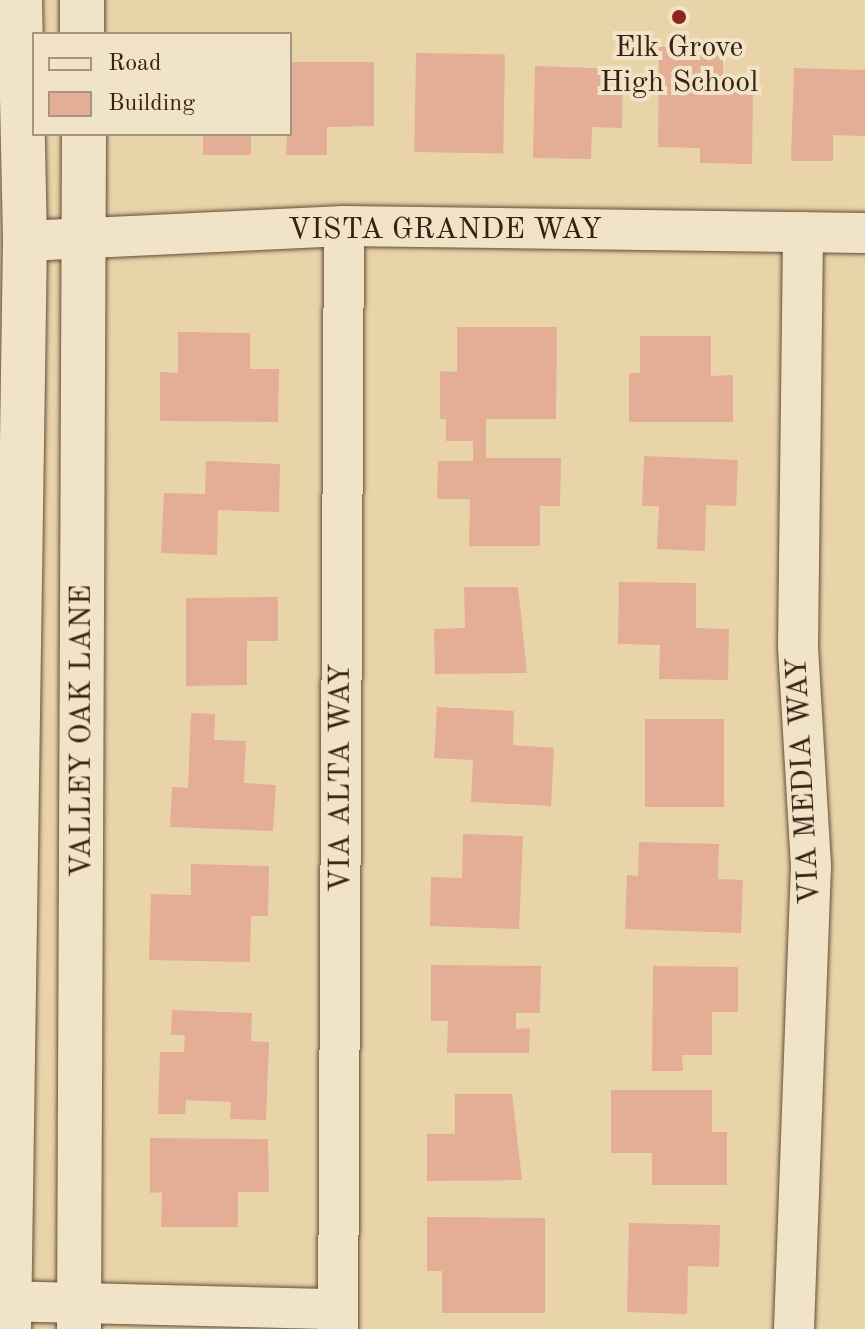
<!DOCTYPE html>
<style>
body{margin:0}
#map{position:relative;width:865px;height:1329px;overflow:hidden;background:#e9d4a9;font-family:"Old Standard TT",serif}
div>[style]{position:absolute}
.building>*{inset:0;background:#e4ad95;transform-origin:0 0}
.roads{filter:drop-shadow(0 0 2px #644e38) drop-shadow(0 0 2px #644e38)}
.street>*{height:40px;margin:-20px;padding:0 20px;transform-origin:20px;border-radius:20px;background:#f1e3c7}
.secondary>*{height:44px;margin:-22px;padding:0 22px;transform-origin:22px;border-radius:22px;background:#f1e3c7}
.dots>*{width:22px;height:22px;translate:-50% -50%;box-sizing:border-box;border:4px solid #f1e3c7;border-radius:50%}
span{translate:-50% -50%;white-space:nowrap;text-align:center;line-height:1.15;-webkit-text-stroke:8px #f1e3c7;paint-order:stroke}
.poi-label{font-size:30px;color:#372113}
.street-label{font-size:30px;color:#372113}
.legend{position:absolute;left:32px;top:32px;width:260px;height:104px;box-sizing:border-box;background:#f1e3c7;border:2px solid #a7957f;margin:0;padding:10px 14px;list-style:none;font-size:24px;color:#372113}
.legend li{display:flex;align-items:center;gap:16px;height:40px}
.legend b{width:40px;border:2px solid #a7957f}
</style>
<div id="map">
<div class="building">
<i style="clip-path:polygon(659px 47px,723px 47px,723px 88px,753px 88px,752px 164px,700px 163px,700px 148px,658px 147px)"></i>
<i style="left:416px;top:53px;width:89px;height:99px;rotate:1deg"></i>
<i style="clip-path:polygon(290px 62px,374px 62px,374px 126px,327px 127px,327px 155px,286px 155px)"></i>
<i style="clip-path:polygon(535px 66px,623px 69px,622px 128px,592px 127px,591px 159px,533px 158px)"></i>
<i style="clip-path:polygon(794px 68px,865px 70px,865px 136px,833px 135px,833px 161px,791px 161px)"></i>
<i style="left:203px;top:134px;width:48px;height:21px"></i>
<i style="clip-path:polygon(457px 327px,557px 327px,556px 419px,486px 419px,486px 458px,561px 458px,560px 506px,540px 506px,540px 546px,469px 546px,470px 499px,437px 499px,438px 461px,473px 461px,473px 441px,446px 441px,446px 419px,440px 419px,440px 371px,457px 372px)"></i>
<i style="clip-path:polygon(178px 332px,250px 333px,250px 369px,279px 369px,278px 422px,160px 421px,160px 372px,178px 373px)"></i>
<i style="clip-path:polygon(640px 336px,711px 336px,711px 376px,733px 375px,733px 422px,629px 422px,629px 373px,640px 373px)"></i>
<i style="clip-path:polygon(644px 456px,738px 460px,736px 506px,706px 505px,705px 551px,657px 549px,659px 506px,642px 506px)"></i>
<i style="clip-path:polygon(206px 461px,280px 464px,279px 512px,218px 510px,217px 555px,161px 553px,164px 493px,205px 494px)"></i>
<i style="clip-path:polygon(619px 582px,696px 583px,696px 628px,729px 629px,728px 680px,659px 679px,660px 645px,618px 644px)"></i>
<i style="clip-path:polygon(464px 587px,518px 587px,527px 673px,435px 674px,434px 629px,465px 628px)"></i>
<i style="clip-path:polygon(278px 597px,278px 641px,247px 641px,247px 685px,186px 686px,186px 598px)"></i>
<i style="clip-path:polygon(437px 707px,514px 711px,513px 745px,554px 748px,551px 806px,471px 802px,473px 760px,434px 758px)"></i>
<i style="clip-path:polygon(191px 713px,215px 714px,214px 740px,246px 741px,244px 783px,276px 785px,273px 831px,170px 827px,172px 787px,188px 788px)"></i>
<i style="left:645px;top:719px;width:79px;height:88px"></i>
<i style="clip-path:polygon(463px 834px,523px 836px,519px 929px,430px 926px,431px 877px,462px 878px)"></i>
<i style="clip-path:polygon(639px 842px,719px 844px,718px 879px,743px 880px,741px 933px,625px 929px,627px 875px,638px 876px)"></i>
<i style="clip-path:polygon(191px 864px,269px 866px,268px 916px,251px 916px,250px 962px,149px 960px,151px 894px,191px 895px)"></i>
<i style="clip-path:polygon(431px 965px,541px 966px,540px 1013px,516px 1013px,516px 1029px,530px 1028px,529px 1053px,447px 1053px,448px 1021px,431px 1021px)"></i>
<i style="clip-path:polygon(653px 966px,738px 967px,738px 1012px,712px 1012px,712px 1055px,682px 1055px,683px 1071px,652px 1071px)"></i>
<i style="clip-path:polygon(172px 1010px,252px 1013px,251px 1041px,269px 1042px,266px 1120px,230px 1119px,231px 1102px,186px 1100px,185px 1114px,158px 1114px,160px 1052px,184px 1052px,185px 1035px,171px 1035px)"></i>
<i style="clip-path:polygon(611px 1090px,712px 1090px,712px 1132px,727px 1132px,727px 1185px,652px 1185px,652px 1153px,611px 1153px)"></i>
<i style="clip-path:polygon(455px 1094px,512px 1094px,522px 1180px,427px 1181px,427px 1134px,455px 1134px)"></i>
<i style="clip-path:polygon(150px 1138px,268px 1139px,269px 1192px,238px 1192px,238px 1227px,161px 1227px,162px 1192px,150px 1193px)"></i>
<i style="clip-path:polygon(427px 1217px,545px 1218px,545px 1313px,442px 1313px,442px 1271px,427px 1271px)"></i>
<i style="clip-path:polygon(629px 1223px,720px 1225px,719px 1267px,688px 1266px,687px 1314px,627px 1312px)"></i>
</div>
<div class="roads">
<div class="street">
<i style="left:25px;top:241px;width:319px;rotate:-2.7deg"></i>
<i style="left:344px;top:226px;width:521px;rotate:0.77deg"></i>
<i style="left:0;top:1301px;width:338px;rotate:1.4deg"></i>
<i style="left:338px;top:1329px;width:1103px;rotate:-89.69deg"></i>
<i style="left:794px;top:1329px;width:463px;rotate:-87.9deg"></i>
<i style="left:811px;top:866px;width:221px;rotate:-93.4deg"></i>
<i style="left:798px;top:645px;width:413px;rotate:-89.3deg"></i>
</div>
<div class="secondary">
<i style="left:82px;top:0;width:34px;rotate:90deg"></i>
<i style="left:9px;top:1329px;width:1088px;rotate:-89.16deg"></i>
<i style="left:25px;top:241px;width:241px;rotate:-91.2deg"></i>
<i style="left:79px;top:1329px;width:1195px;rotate:-89.76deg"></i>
</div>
</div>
<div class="dots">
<i style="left:679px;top:17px;background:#8f2418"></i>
</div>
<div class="poi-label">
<span style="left:679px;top:65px">Elk Grove<br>High School</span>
</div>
<div class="street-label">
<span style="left:445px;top:230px">VISTA GRANDE WAY</span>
<span style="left:82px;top:731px;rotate:-90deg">VALLEY OAK LANE</span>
<span style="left:341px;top:778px;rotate:-90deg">VIA ALTA WAY</span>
<span style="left:804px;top:781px;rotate:-93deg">VIA MEDIA WAY</span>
</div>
<ul class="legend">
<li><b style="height:10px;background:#f1e3c7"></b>Road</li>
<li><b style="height:22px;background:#e4ad95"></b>Building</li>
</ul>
</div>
